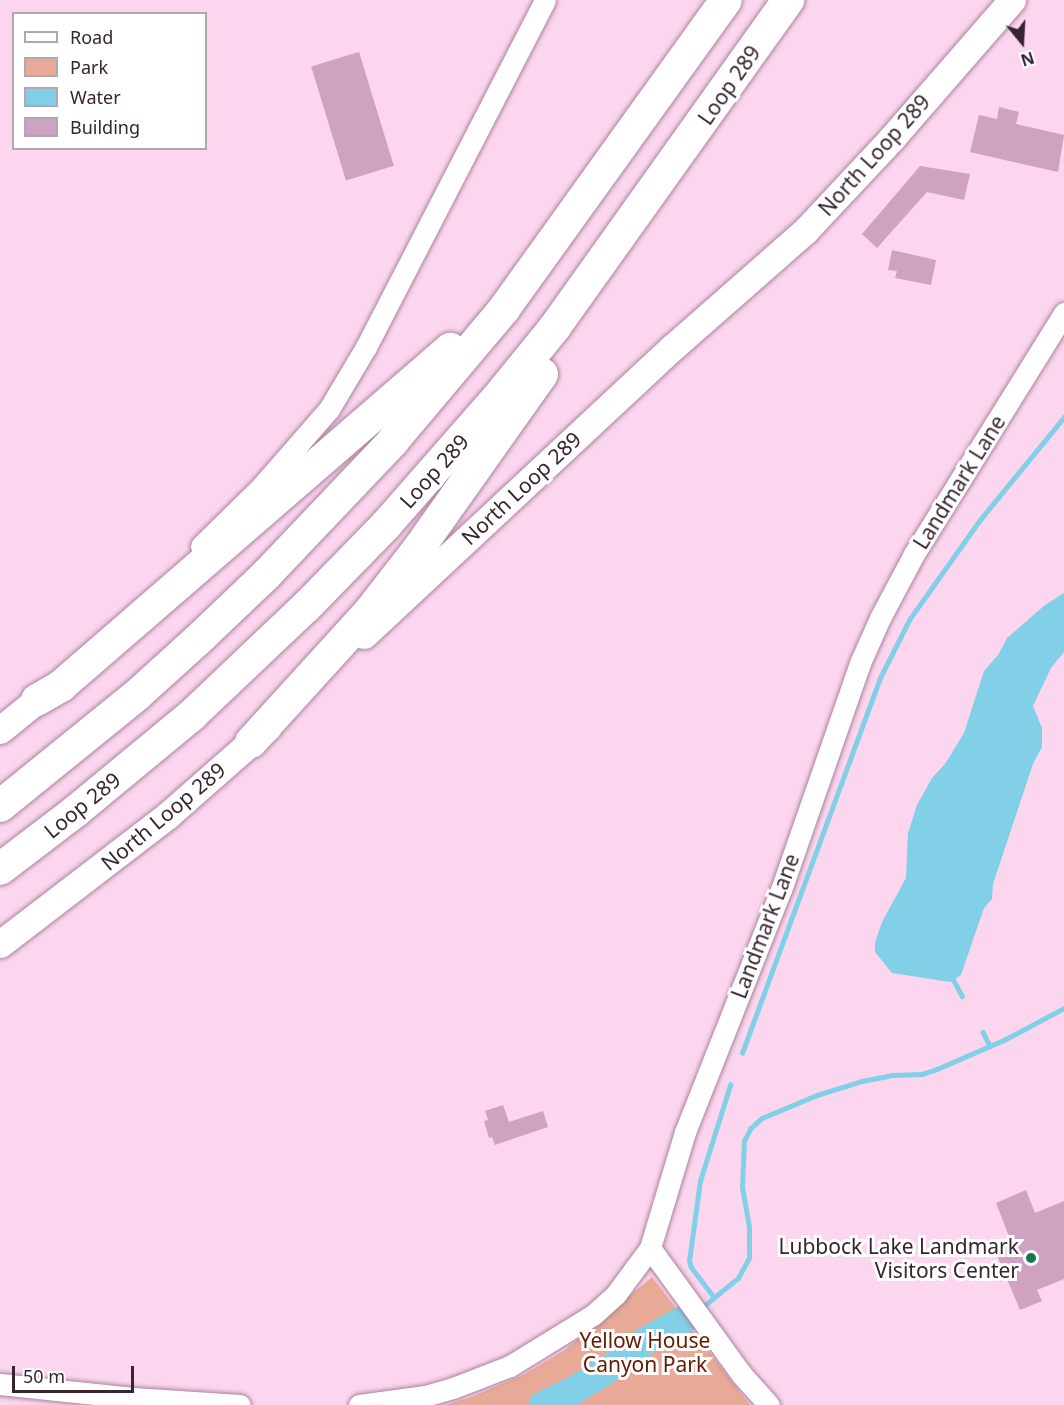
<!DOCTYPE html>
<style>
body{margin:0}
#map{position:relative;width:1064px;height:1405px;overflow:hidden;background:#fbd6ee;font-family:"Noto Sans",sans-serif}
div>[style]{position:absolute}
.green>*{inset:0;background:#e8aa96}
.water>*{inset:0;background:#82d0e7}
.stream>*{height:4.5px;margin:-2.25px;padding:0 2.25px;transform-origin:2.25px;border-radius:2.25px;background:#82d0e7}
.river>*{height:28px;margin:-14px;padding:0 14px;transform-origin:14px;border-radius:14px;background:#82d0e7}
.building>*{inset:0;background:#cea2c0;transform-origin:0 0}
.roads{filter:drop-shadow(0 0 2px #ac829f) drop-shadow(0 0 2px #ac829f)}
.minor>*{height:21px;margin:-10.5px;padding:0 10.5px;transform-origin:10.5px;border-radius:10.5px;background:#fff}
.major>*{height:27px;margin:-13.5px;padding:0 13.5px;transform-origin:13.5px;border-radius:13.5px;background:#fff}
.highway>*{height:32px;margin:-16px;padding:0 16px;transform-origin:16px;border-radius:16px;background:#fff}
.dots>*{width:16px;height:16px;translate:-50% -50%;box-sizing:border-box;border:3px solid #fff;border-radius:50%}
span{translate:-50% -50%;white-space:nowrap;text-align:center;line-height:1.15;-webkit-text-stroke:6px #fff;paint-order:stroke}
.street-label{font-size:21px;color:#362531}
.poi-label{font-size:21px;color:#362531}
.right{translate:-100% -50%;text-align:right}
.park-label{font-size:21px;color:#651900}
.legend{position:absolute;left:12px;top:12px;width:195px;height:138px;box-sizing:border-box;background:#fff;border:2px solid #afa8ad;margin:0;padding:8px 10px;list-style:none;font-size:18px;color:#362531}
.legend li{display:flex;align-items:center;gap:12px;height:30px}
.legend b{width:30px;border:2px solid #afa8ad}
.north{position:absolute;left:992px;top:12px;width:60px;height:60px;-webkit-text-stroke:4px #fff;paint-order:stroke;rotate:162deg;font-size:16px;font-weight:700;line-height:24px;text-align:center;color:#362531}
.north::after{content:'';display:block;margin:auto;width:21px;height:27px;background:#362531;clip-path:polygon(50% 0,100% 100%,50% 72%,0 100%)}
.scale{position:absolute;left:12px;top:1366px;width:122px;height:27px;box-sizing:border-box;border:3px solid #362531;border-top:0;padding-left:8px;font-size:18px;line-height:21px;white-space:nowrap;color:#362531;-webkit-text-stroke:4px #fff;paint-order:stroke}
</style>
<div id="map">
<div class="green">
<i style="clip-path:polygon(652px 1277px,750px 1405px,445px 1405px,469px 1398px,523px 1375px,565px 1350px)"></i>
</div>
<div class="water">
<i style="clip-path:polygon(1064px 593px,1064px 652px,1051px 668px,1033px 706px,1042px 728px,1042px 747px,1033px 764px,993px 884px,992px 899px,984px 908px,961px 975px,950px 982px,892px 973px,875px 952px,875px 943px,882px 922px,906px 878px,908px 833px,917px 805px,932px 778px,945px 764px,964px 733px,984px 671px,998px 655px,1007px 638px,1045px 605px)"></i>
</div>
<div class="stream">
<i style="left:951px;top:975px;width:24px;rotate:62deg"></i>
<i style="left:983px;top:1032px;width:16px;rotate:63deg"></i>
<i style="left:742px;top:1053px;width:397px;rotate:-69.8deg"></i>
<i style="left:879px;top:680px;width:67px;rotate:-63.4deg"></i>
<i style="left:909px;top:620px;width:121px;rotate:-54.7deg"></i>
<i style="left:979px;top:521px;width:134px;rotate:-50.7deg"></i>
<i style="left:714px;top:1298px;width:39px;rotate:-127deg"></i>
<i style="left:691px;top:1267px;width:6px;rotate:-108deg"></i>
<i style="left:689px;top:1261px;width:81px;rotate:-82.2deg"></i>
<i style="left:700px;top:1181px;width:101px;rotate:-72.6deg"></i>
<i style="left:705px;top:1305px;width:43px;rotate:-39.3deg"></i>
<i style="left:738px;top:1278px;width:23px;rotate:-61deg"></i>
<i style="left:749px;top:1258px;width:31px;rotate:-90deg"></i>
<i style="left:749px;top:1227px;width:40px;rotate:-100deg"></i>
<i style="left:742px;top:1188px;width:47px;rotate:-87.6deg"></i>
<i style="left:744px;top:1141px;width:13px;rotate:-63deg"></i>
<i style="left:750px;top:1129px;width:16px;rotate:-43deg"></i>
<i style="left:762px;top:1118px;width:60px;rotate:-22.7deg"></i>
<i style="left:817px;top:1095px;width:47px;rotate:-17.3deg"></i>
<i style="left:862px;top:1081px;width:31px;rotate:-11deg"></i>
<i style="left:892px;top:1075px;width:30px;rotate:-2deg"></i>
<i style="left:922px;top:1074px;width:16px;rotate:-18deg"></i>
<i style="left:937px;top:1069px;width:75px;rotate:-23.5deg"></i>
<i style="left:1006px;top:1039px;width:66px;rotate:-28.1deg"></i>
</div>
<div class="river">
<i style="left:543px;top:1405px;width:29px;rotate:-25deg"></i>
<i style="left:569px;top:1393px;width:62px;rotate:-31.1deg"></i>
<i style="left:622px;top:1361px;width:29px;rotate:-41deg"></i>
<i style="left:644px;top:1342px;width:51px;rotate:-29.6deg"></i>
</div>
<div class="building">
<i style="left:359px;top:52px;width:119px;height:50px;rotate:73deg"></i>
<i style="clip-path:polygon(999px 107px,1019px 112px,1016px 124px,1064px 135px,1058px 172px,970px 152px,979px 115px,997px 119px)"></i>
<i style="clip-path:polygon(920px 166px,970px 174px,964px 200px,927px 192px,877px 248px,862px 234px)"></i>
<i style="clip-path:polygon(892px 250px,936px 260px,931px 285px,895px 278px,897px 271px,888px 270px)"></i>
<i style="clip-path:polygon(503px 1105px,509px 1122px,543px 1111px,548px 1127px,495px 1145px,492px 1137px,489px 1138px,484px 1121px,488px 1120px,485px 1111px)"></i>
<i style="clip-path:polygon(1026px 1190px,1035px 1213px,1064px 1201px,1064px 1279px,1037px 1290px,1042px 1301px,1020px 1310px,993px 1246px,1010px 1239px,996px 1203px)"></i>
</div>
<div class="roads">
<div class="minor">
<i style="left:201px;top:546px;width:86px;rotate:-44.5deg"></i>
<i style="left:262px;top:486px;width:102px;rotate:-49deg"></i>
<i style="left:329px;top:409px;width:72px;rotate:-59.2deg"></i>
<i style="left:366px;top:347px;width:390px;rotate:-62.7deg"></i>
<i style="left:650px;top:1248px;width:157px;rotate:54.1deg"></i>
<i style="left:742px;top:1375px;width:40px;rotate:48deg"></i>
<i style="left:0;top:1384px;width:134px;rotate:6deg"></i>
<i style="left:133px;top:1398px;width:107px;rotate:3.7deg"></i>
<i style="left:359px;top:1405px;width:67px;rotate:-7.8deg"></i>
<i style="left:425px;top:1396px;width:29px;rotate:-16deg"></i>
<i style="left:453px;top:1388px;width:61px;rotate:-21.1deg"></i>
<i style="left:510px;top:1366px;width:97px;rotate:-31.6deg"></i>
<i style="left:593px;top:1315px;width:31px;rotate:-42deg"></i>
<i style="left:616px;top:1294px;width:57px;rotate:-53.5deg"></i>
<i style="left:650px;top:1248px;width:121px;rotate:-73.2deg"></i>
<i style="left:685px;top:1132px;width:260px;rotate:-68.4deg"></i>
<i style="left:781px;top:890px;width:240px;rotate:-70.8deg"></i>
<i style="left:860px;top:663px;width:49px;rotate:-66deg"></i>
<i style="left:880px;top:618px;width:72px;rotate:-62deg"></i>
<i style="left:914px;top:554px;width:284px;rotate:-58.1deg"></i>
</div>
<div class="major">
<i style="left:364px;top:635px;width:422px;rotate:-43deg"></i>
<i style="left:673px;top:347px;width:176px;rotate:-41.3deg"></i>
<i style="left:805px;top:231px;width:127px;rotate:-46.9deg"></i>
<i style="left:892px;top:138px;width:183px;rotate:-49deg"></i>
<i style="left:0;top:730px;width:48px;rotate:-39deg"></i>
<i style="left:0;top:944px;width:212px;rotate:-37.5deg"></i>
<i style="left:168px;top:815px;width:132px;rotate:-41.3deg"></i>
</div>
<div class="highway">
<i style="left:37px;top:700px;width:28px;rotate:-30deg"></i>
<i style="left:61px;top:686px;width:515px;rotate:-40.9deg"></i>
<i style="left:251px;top:742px;width:177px;rotate:-47.7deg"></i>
<i style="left:370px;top:611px;width:80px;rotate:-52.1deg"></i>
<i style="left:419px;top:548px;width:213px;rotate:-54.7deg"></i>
<i style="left:0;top:806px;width:176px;rotate:-39deg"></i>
<i style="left:137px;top:695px;width:88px;rotate:-42.2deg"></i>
<i style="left:202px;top:636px;width:90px;rotate:-43.6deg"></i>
<i style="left:267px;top:574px;width:183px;rotate:-46.5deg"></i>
<i style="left:393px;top:441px;width:172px;rotate:-49.9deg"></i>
<i style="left:504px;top:309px;width:380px;rotate:-54.3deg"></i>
<i style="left:0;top:869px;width:96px;rotate:-37.3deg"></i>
<i style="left:76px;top:811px;width:151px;rotate:-39.6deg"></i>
<i style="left:192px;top:715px;width:157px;rotate:-43.5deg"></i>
<i style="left:306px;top:607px;width:115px;rotate:-45.7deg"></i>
<i style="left:386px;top:525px;width:179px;rotate:-48.8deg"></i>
<i style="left:504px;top:390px;width:81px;rotate:-51deg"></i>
<i style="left:555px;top:327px;width:402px;rotate:-54.5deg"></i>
</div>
</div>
<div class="dots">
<i style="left:1031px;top:1258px;background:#1a774c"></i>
</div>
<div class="street-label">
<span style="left:729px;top:85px;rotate:-55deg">Loop 289</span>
<span style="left:874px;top:155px;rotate:-48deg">North Loop 289</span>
<span style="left:434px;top:471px;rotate:-48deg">Loop 289</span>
<span style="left:959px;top:482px;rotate:-58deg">Landmark Lane</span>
<span style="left:521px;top:488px;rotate:-43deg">North Loop 289</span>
<span style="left:82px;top:805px;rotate:-39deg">Loop 289</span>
<span style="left:163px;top:816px;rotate:-40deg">North Loop 289</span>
<span style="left:765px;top:926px;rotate:-69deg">Landmark Lane</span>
</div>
<div class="poi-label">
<span class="right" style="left:1019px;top:1258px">Lubbock Lake Landmark<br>Visitors Center</span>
</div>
<div class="park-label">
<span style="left:645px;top:1352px">Yellow House<br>Canyon Park</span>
</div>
<ul class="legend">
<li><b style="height:8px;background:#fff"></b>Road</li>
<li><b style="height:16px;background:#e8aa96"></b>Park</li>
<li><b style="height:16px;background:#82d0e7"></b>Water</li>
<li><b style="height:16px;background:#cea2c0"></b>Building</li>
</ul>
<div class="north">N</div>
<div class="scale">50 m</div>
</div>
